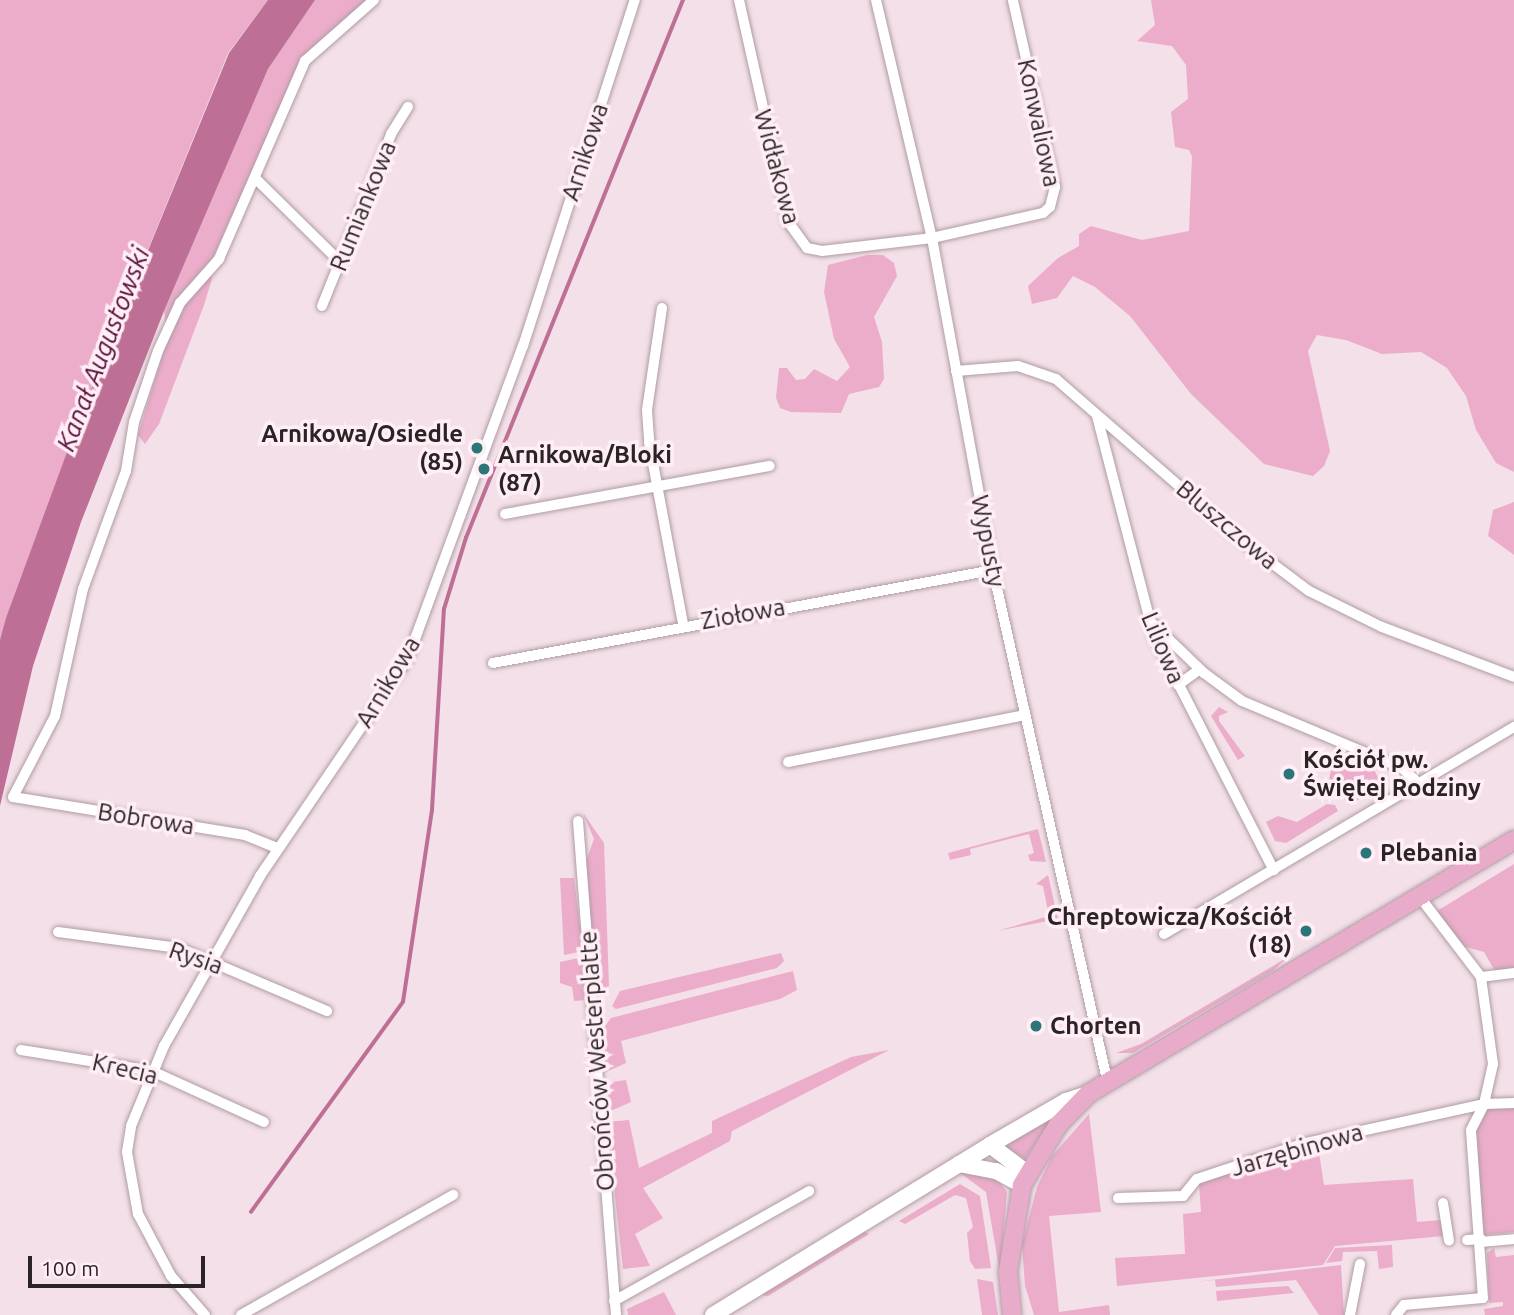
<!DOCTYPE html>
<meta charset="utf-8">
<style>
body{margin:0}
#map{position:relative;width:1514px;height:1315px;overflow:hidden;background:#f4e0e8;font-family:Ubuntu,sans-serif}
div>[style]{position:absolute}
.green>*{inset:0;background:#ebadca}
.water>*{inset:0;background:#be6f96}
.stream>*{height:3.5px;margin:-1.75px;padding:0 1.75px;transform-origin:1.75px;border-radius:1.75px;background:#be6f96}
.roads{filter:drop-shadow(0 0 2px #ae9ca4) drop-shadow(0 0 2px #ae9ca4)}
.street>*{height:10px;margin:-5px;padding:0 5px;transform-origin:5px;border-radius:5px;background:#fff}
.secondary>*{height:16px;margin:-8px;padding:0 8px;transform-origin:8px;border-radius:8px;background:#fff}
.primary>*{height:18px;margin:-9px;padding:0 9px;transform-origin:9px;border-radius:9px;background:#e8acca}
.dots>*{width:19px;height:19px;translate:-50% -50%;box-sizing:border-box;border:4px solid #ffeef5;border-radius:50%}
span{translate:-50% -50%;white-space:nowrap;text-align:center;line-height:1.15;-webkit-text-stroke:7px #ffeef5;paint-order:stroke}
.street-label{font-size:24px;color:#2b2427}
.poi-label{font-size:24px;color:#2b2427;font-weight:700}
.right{translate:-100% -50%;text-align:right}
.left{translate:0 -50%;text-align:left}
.water-label{font-size:26px;color:#59113b;font-style:italic}
.scale{position:absolute;left:28px;top:1256px;width:177px;height:32px;box-sizing:border-box;border:4px solid #2b2427;border-top:0;padding-left:9px;font-size:21px;line-height:24px;white-space:nowrap;color:#2b2427;-webkit-text-stroke:5px #ffeef5;paint-order:stroke}
</style>
<div id="map">
<div class="green">
<i style="clip-path:polygon(0 0,268px 0,228px 53px,81px 414px,0 640px)"></i>
<i style="clip-path:polygon(315px 0,366px 0,304px 57px,210px 264px,212px 279px,204px 305px,159px 424px,145px 444px,138px 435px,168px 336px,164px 311px,268px 69px)"></i>
<i style="clip-path:polygon(1151px 0,1514px 0,1514px 472px,1496px 463px,1476px 430px,1466px 396px,1447px 368px,1421px 352px,1382px 354px,1346px 340px,1317px 335px,1308px 351px,1330px 451px,1324px 466px,1313px 476px,1264px 464px,1191px 394px,1130px 316px,1095px 287px,1073px 276px,1057px 298px,1032px 304px,1028px 286px,1058px 258px,1079px 246px,1079px 234px,1091px 226px,1142px 240px,1189px 231px,1192px 156px,1189px 150px,1175px 147px,1171px 112px,1188px 99px,1186px 65px,1172px 46px,1137px 41px,1155px 25px)"></i>
<i style="clip-path:polygon(867px 255px,883px 255px,894px 263px,897px 276px,874px 317px,882px 342px,884px 379px,879px 387px,849px 394px,841px 413px,791px 412px,780px 408px,776px 398px,779px 368px,787px 368px,796px 380px,805px 379px,814px 369px,837px 381px,850px 367px,834px 339px,824px 292px,828px 265px)"></i>
<i style="clip-path:polygon(1514px 502px,1514px 555px,1488px 536px,1493px 510px)"></i>
<i style="clip-path:polygon(1219px 707px,1228px 712px,1219px 716px,1219px 721px,1245px 756px,1238px 760px,1211px 716px)"></i>
<i style="clip-path:polygon(1349px 759px,1373px 768px,1382px 785px,1349px 805px,1329px 780px,1331px 770px)"></i>
<i style="clip-path:polygon(1327px 804px,1335px 805px,1338px 811px,1286px 843px,1275px 841px,1266px 822px,1278px 816px,1297px 822px)"></i>
<i style="clip-path:polygon(583px 813px,604px 843px,609px 986px,605px 990px,596px 985px,585px 864px,594px 839px)"></i>
<i style="clip-path:polygon(1038px 829px,1046px 862px,1030px 861px,1028px 855px,1034px 853px,1029px 834px,970px 849px,971px 855px,950px 860px,948px 853px)"></i>
<i style="clip-path:polygon(1514px 864px,1514px 968px,1495px 971px,1484px 952px,1462px 946px,1437px 911px)"></i>
<i style="clip-path:polygon(1048px 875px,1058px 919px,997px 931px,1049px 916px,1043px 886px,1036px 884px)"></i>
<i style="clip-path:polygon(560px 878px,574px 878px,583px 951px,564px 955px)"></i>
<i style="clip-path:polygon(781px 953px,784px 961px,777px 968px,616px 1009px,612px 1006px,620px 991px)"></i>
<i style="clip-path:polygon(583px 957px,586px 1000px,574px 1001px,572px 987px,560px 983px,560px 962px)"></i>
<i style="clip-path:polygon(1288px 957px,1273px 971px,1133px 1053px,1116px 1053px,1141px 1044px)"></i>
<i style="clip-path:polygon(793px 971px,797px 990px,780px 999px,621px 1041px,626px 1063px,604px 1073px,600px 1033px,611px 1018px)"></i>
<i style="clip-path:polygon(889px 1050px,732px 1131px,730px 1141px,643px 1188px,663px 1218px,635px 1234px,650px 1266px,623px 1269px,607px 1122px,629px 1120px,639px 1168px,712px 1133px,712px 1121px,851px 1057px)"></i>
<i style="clip-path:polygon(626px 1080px,631px 1102px,606px 1113px,604px 1083px)"></i>
<i style="clip-path:polygon(1484px 1104px,1514px 1105px,1514px 1232px,1483px 1235px,1471px 1130px)"></i>
<i style="clip-path:polygon(1089px 1114px,1101px 1212px,1049px 1216px,1059px 1312px,1109px 1305px,1110px 1315px,1034px 1315px,1025px 1286px,1022px 1244px,1037px 1187px,1052px 1156px)"></i>
<i style="clip-path:polygon(1054px 1115px,1025px 1159px,1002px 1145px)"></i>
<i style="clip-path:polygon(1318px 1146px,1324px 1185px,1413px 1179px,1417px 1222px,1441px 1220px,1444px 1236px,1335px 1246px,1323px 1265px,1117px 1286px,1115px 1258px,1185px 1254px,1183px 1214px,1201px 1212px,1199px 1184px,1203px 1180px)"></i>
<i style="clip-path:polygon(968px 1171px,997px 1179px,1007px 1192px,1000px 1274px,986px 1192px,960px 1173px)"></i>
<i style="clip-path:polygon(960px 1184px,980px 1196px,991px 1268px,975px 1269px,970px 1261px,967px 1233px,973px 1227px,966px 1198px,955px 1195px,905px 1224px,899px 1221px)"></i>
<i style="clip-path:polygon(864px 1231px,869px 1234px,768px 1296px,762px 1295px)"></i>
<i style="clip-path:polygon(1392px 1245px,1393px 1267px,1379px 1269px,1377px 1251px,1343px 1252px,1342px 1261px,1326px 1263px,1335px 1248px)"></i>
<i style="clip-path:polygon(1494px 1248px,1496px 1257px,1514px 1255px,1514px 1315px,1485px 1315px,1484px 1309px,1503px 1306px,1503px 1302px,1489px 1303px,1487px 1253px)"></i>
<i style="clip-path:polygon(1341px 1265px,1344px 1315px,1319px 1315px,1296px 1280px,1216px 1287px,1215px 1280px,1194px 1282px)"></i>
<i style="clip-path:polygon(977px 1279px,993px 1282px,998px 1315px,982px 1315px)"></i>
<i style="clip-path:polygon(1288px 1286px,1294px 1293px,1217px 1301px,1216px 1291px)"></i>
<i style="clip-path:polygon(664px 1292px,676px 1315px,628px 1315px,627px 1309px)"></i>
</div>
<div class="water">
<i style="clip-path:polygon(268px 0,315px 0,268px 69px,164px 311px,81px 522px,33px 666px,0 806px,0 640px,6px 618px,81px 414px,229px 53px)"></i>
</div>
<div class="stream">
<i style="left:251px;top:1212px;width:259px;rotate:-54.1deg"></i>
<i style="left:403px;top:1002px;width:194px;rotate:-81.4deg"></i>
<i style="left:432px;top:810px;width:201px;rotate:-86.6deg"></i>
<i style="left:444px;top:609px;width:74px;rotate:-72.8deg"></i>
<i style="left:466px;top:538px;width:580px;rotate:-68.03deg"></i>
</div>
<div class="roads">
<div class="street">
<i style="left:739px;top:0;width:229px;rotate:77.4deg"></i>
<i style="left:789px;top:223px;width:31px;rotate:54deg"></i>
<i style="left:807px;top:248px;width:15px;rotate:11deg"></i>
<i style="left:822px;top:251px;width:111px;rotate:-6.7deg"></i>
<i style="left:932px;top:238px;width:114px;rotate:-12.7deg"></i>
<i style="left:1043px;top:213px;width:9px;rotate:-41deg"></i>
<i style="left:1050px;top:207px;width:21px;rotate:-76deg"></i>
<i style="left:1055px;top:187px;width:192px;rotate:-102.7deg"></i>
<i style="left:876px;top:0;width:244px;rotate:76.8deg"></i>
<i style="left:932px;top:238px;width:338px;rotate:79.6deg"></i>
<i style="left:993px;top:570px;width:523px;rotate:77.4deg"></i>
<i style="left:255px;top:178px;width:112px;rotate:44.6deg"></i>
<i style="left:335px;top:257px;width:7px;rotate:16deg"></i>
<i style="left:322px;top:306px;width:185px;rotate:-68.1deg"></i>
<i style="left:391px;top:134px;width:32px;rotate:-58deg"></i>
<i style="left:662px;top:308px;width:103px;rotate:98.4deg"></i>
<i style="left:647px;top:410px;width:32px;rotate:86deg"></i>
<i style="left:649px;top:442px;width:185px;rotate:79.4deg"></i>
<i style="left:956px;top:371px;width:62px;rotate:-4.6deg"></i>
<i style="left:1018px;top:366px;width:40px;rotate:18.9deg"></i>
<i style="left:1056px;top:379px;width:245px;rotate:41deg"></i>
<i style="left:1241px;top:540px;width:85px;rotate:36.9deg"></i>
<i style="left:1309px;top:591px;width:81px;rotate:26.3deg"></i>
<i style="left:1382px;top:627px;width:141px;rotate:20.7deg"></i>
<i style="left:1097px;top:416px;width:227px;rotate:75.5deg"></i>
<i style="left:1154px;top:636px;width:263px;rotate:62.9deg"></i>
<i style="left:505px;top:514px;width:269px;rotate:-10.3deg"></i>
<i style="left:1151px;top:622px;width:74px;rotate:43.9deg"></i>
<i style="left:1204px;top:673px;width:47px;rotate:36.4deg"></i>
<i style="left:1242px;top:701px;width:173px;rotate:22.7deg"></i>
<i style="left:1402px;top:768px;width:22px;rotate:43deg"></i>
<i style="left:493px;top:663px;width:509px;rotate:-10.54deg"></i>
<i style="left:1178px;top:685px;width:27px;rotate:-36deg"></i>
<i style="left:788px;top:762px;width:242px;rotate:-11.2deg"></i>
<i style="left:578px;top:821px;width:495px;rotate:85.6deg"></i>
<i style="left:277px;top:848px;width:35px;rotate:-158deg"></i>
<i style="left:245px;top:835px;width:235px;rotate:-170.7deg"></i>
<i style="left:13px;top:797px;width:91px;rotate:-62.6deg"></i>
<i style="left:55px;top:716px;width:130px;rotate:-77.6deg"></i>
<i style="left:83px;top:589px;width:126px;rotate:-70deg"></i>
<i style="left:126px;top:471px;width:50px;rotate:-80.7deg"></i>
<i style="left:134px;top:422px;width:75px;rotate:-71.3deg"></i>
<i style="left:158px;top:351px;width:53px;rotate:-65.4deg"></i>
<i style="left:180px;top:303px;width:59px;rotate:-48.4deg"></i>
<i style="left:219px;top:259px;width:216px;rotate:-66.5deg"></i>
<i style="left:305px;top:61px;width:92px;rotate:-41.5deg"></i>
<i style="left:58px;top:932px;width:122px;rotate:7.5deg"></i>
<i style="left:179px;top:948px;width:161px;rotate:23.1deg"></i>
<i style="left:1164px;top:934px;width:407px;rotate:-30.6deg"></i>
<i style="left:1481px;top:977px;width:33px;rotate:-7deg"></i>
<i style="left:21px;top:1050px;width:133px;rotate:9.1deg"></i>
<i style="left:152px;top:1071px;width:123px;rotate:24.5deg"></i>
<i style="left:1118px;top:1198px;width:65px;rotate:-1.8deg"></i>
<i style="left:1183px;top:1196px;width:22px;rotate:-51deg"></i>
<i style="left:1197px;top:1179px;width:111px;rotate:-18.4deg"></i>
<i style="left:1302px;top:1144px;width:186px;rotate:-12.4deg"></i>
<i style="left:1484px;top:1104px;width:30px;rotate:-2deg"></i>
<i style="left:1443px;top:1203px;width:38px;rotate:81deg"></i>
<i style="left:1467px;top:1240px;width:14px;rotate:-4deg"></i>
<i style="left:1481px;top:1242px;width:33px;rotate:-5deg"></i>
<i style="left:614px;top:1301px;width:224px;rotate:-29.4deg"></i>
<i style="left:205px;top:1315px;width:52px;rotate:-131.1deg"></i>
<i style="left:171px;top:1276px;width:70px;rotate:-118deg"></i>
<i style="left:138px;top:1214px;width:63px;rotate:-100.1deg"></i>
<i style="left:127px;top:1152px;width:26px;rotate:-81deg"></i>
<i style="left:131px;top:1126px;width:87px;rotate:-67.6deg"></i>
<i style="left:164px;top:1046px;width:195px;rotate:-60.5deg"></i>
<i style="left:260px;top:876px;width:263px;rotate:-55.8deg"></i>
<i style="left:408px;top:658px;width:333px;rotate:-69.8deg"></i>
<i style="left:523px;top:346px;width:364px;rotate:-72.1deg"></i>
<i style="left:241px;top:1315px;width:244px;rotate:-29.5deg"></i>
<i style="left:1350px;top:1315px;width:52px;rotate:-78.9deg"></i>
<i style="left:1396px;top:1315px;width:13px;rotate:-51deg"></i>
<i style="left:1404px;top:1305px;width:79px;rotate:-5.1deg"></i>
<i style="left:1483px;top:1298px;width:168px;rotate:-94.1deg"></i>
<i style="left:1471px;top:1130px;width:29px;rotate:-63deg"></i>
<i style="left:1484px;top:1104px;width:41px;rotate:-77.3deg"></i>
<i style="left:1493px;top:1064px;width:88px;rotate:-97.9deg"></i>
<i style="left:1481px;top:977px;width:102px;rotate:-127.4deg"></i>
</div>
<div class="secondary">
<i style="left:990px;top:1145px;width:46px;rotate:37.1deg"></i>
<i style="left:959px;top:1164px;width:38px;rotate:11deg"></i>
<i style="left:996px;top:1171px;width:30px;rotate:28deg"></i>
<i style="left:713px;top:1315px;width:325px;rotate:-31.5deg"></i>
<i style="left:990px;top:1145px;width:88px;rotate:-30.1deg"></i>
<i style="left:1066px;top:1101px;width:23px;rotate:-18deg"></i>
</div>
<div class="primary">
<i style="left:1012px;top:1315px;width:44px;rotate:-95.2deg"></i>
<i style="left:1008px;top:1271px;width:87px;rotate:-80.8deg"></i>
<i style="left:1022px;top:1185px;width:70px;rotate:-59deg"></i>
<i style="left:1058px;top:1125px;width:43px;rotate:-45.9deg"></i>
<i style="left:1088px;top:1094px;width:496px;rotate:-30.8deg"></i>
</div>
</div>
<div class="dots">
<i style="left:477px;top:448px;background:#2c767a"></i>
<i style="left:484px;top:469px;background:#2c767a"></i>
<i style="left:1289px;top:774px;background:#2c767a"></i>
<i style="left:1366px;top:853px;background:#2c767a"></i>
<i style="left:1306px;top:931px;background:#2c767a"></i>
<i style="left:1036px;top:1026px;background:#2c767a"></i>
</div>
<div class="street-label">
<span style="left:1039px;top:123px;rotate:78deg">Konwaliowa</span>
<span style="left:585px;top:152px;rotate:-72deg">Arnikowa</span>
<span style="left:777px;top:167px;rotate:75deg">Widłakowa</span>
<span style="left:363px;top:206px;rotate:-68deg">Rumiankowa</span>
<span style="left:1227px;top:525px;rotate:40deg">Bluszczowa</span>
<span style="left:988px;top:541px;rotate:79deg">Wypusty</span>
<span style="left:743px;top:614px;rotate:-10deg">Ziołowa</span>
<span style="left:1163px;top:648px;rotate:67deg">Liliowa</span>
<span style="left:388px;top:682px;rotate:-59deg">Arnikowa</span>
<span style="left:146px;top:819px;rotate:9deg">Bobrowa</span>
<span style="left:196px;top:958px;rotate:19deg">Rysia</span>
<span style="left:597px;top:1061px;rotate:-94deg">Obrońców Westerplatte</span>
<span style="left:125px;top:1069px;rotate:13deg">Krecia</span>
<span style="left:1297px;top:1150px;rotate:-16deg">Jarzębinowa</span>
</div>
<div class="poi-label">
<span class="right" style="left:463px;top:448px">Arnikowa/Osiedle<br>(85)</span>
<span class="left" style="left:498px;top:469px">Arnikowa/Bloki<br>(87)</span>
<span class="left" style="left:1303px;top:774px">Kościół pw.<br>Świętej Rodziny</span>
<span class="left" style="left:1380px;top:853px">Plebania</span>
<span class="right" style="left:1292px;top:931px">Chreptowicza/Kościół<br>(18)</span>
<span class="left" style="left:1050px;top:1026px">Chorten</span>
</div>
<div class="water-label">
<span style="left:103px;top:349px;rotate:-69deg">Kanał Augustowski</span>
</div>
<div class="scale">100 m</div>
</div>
